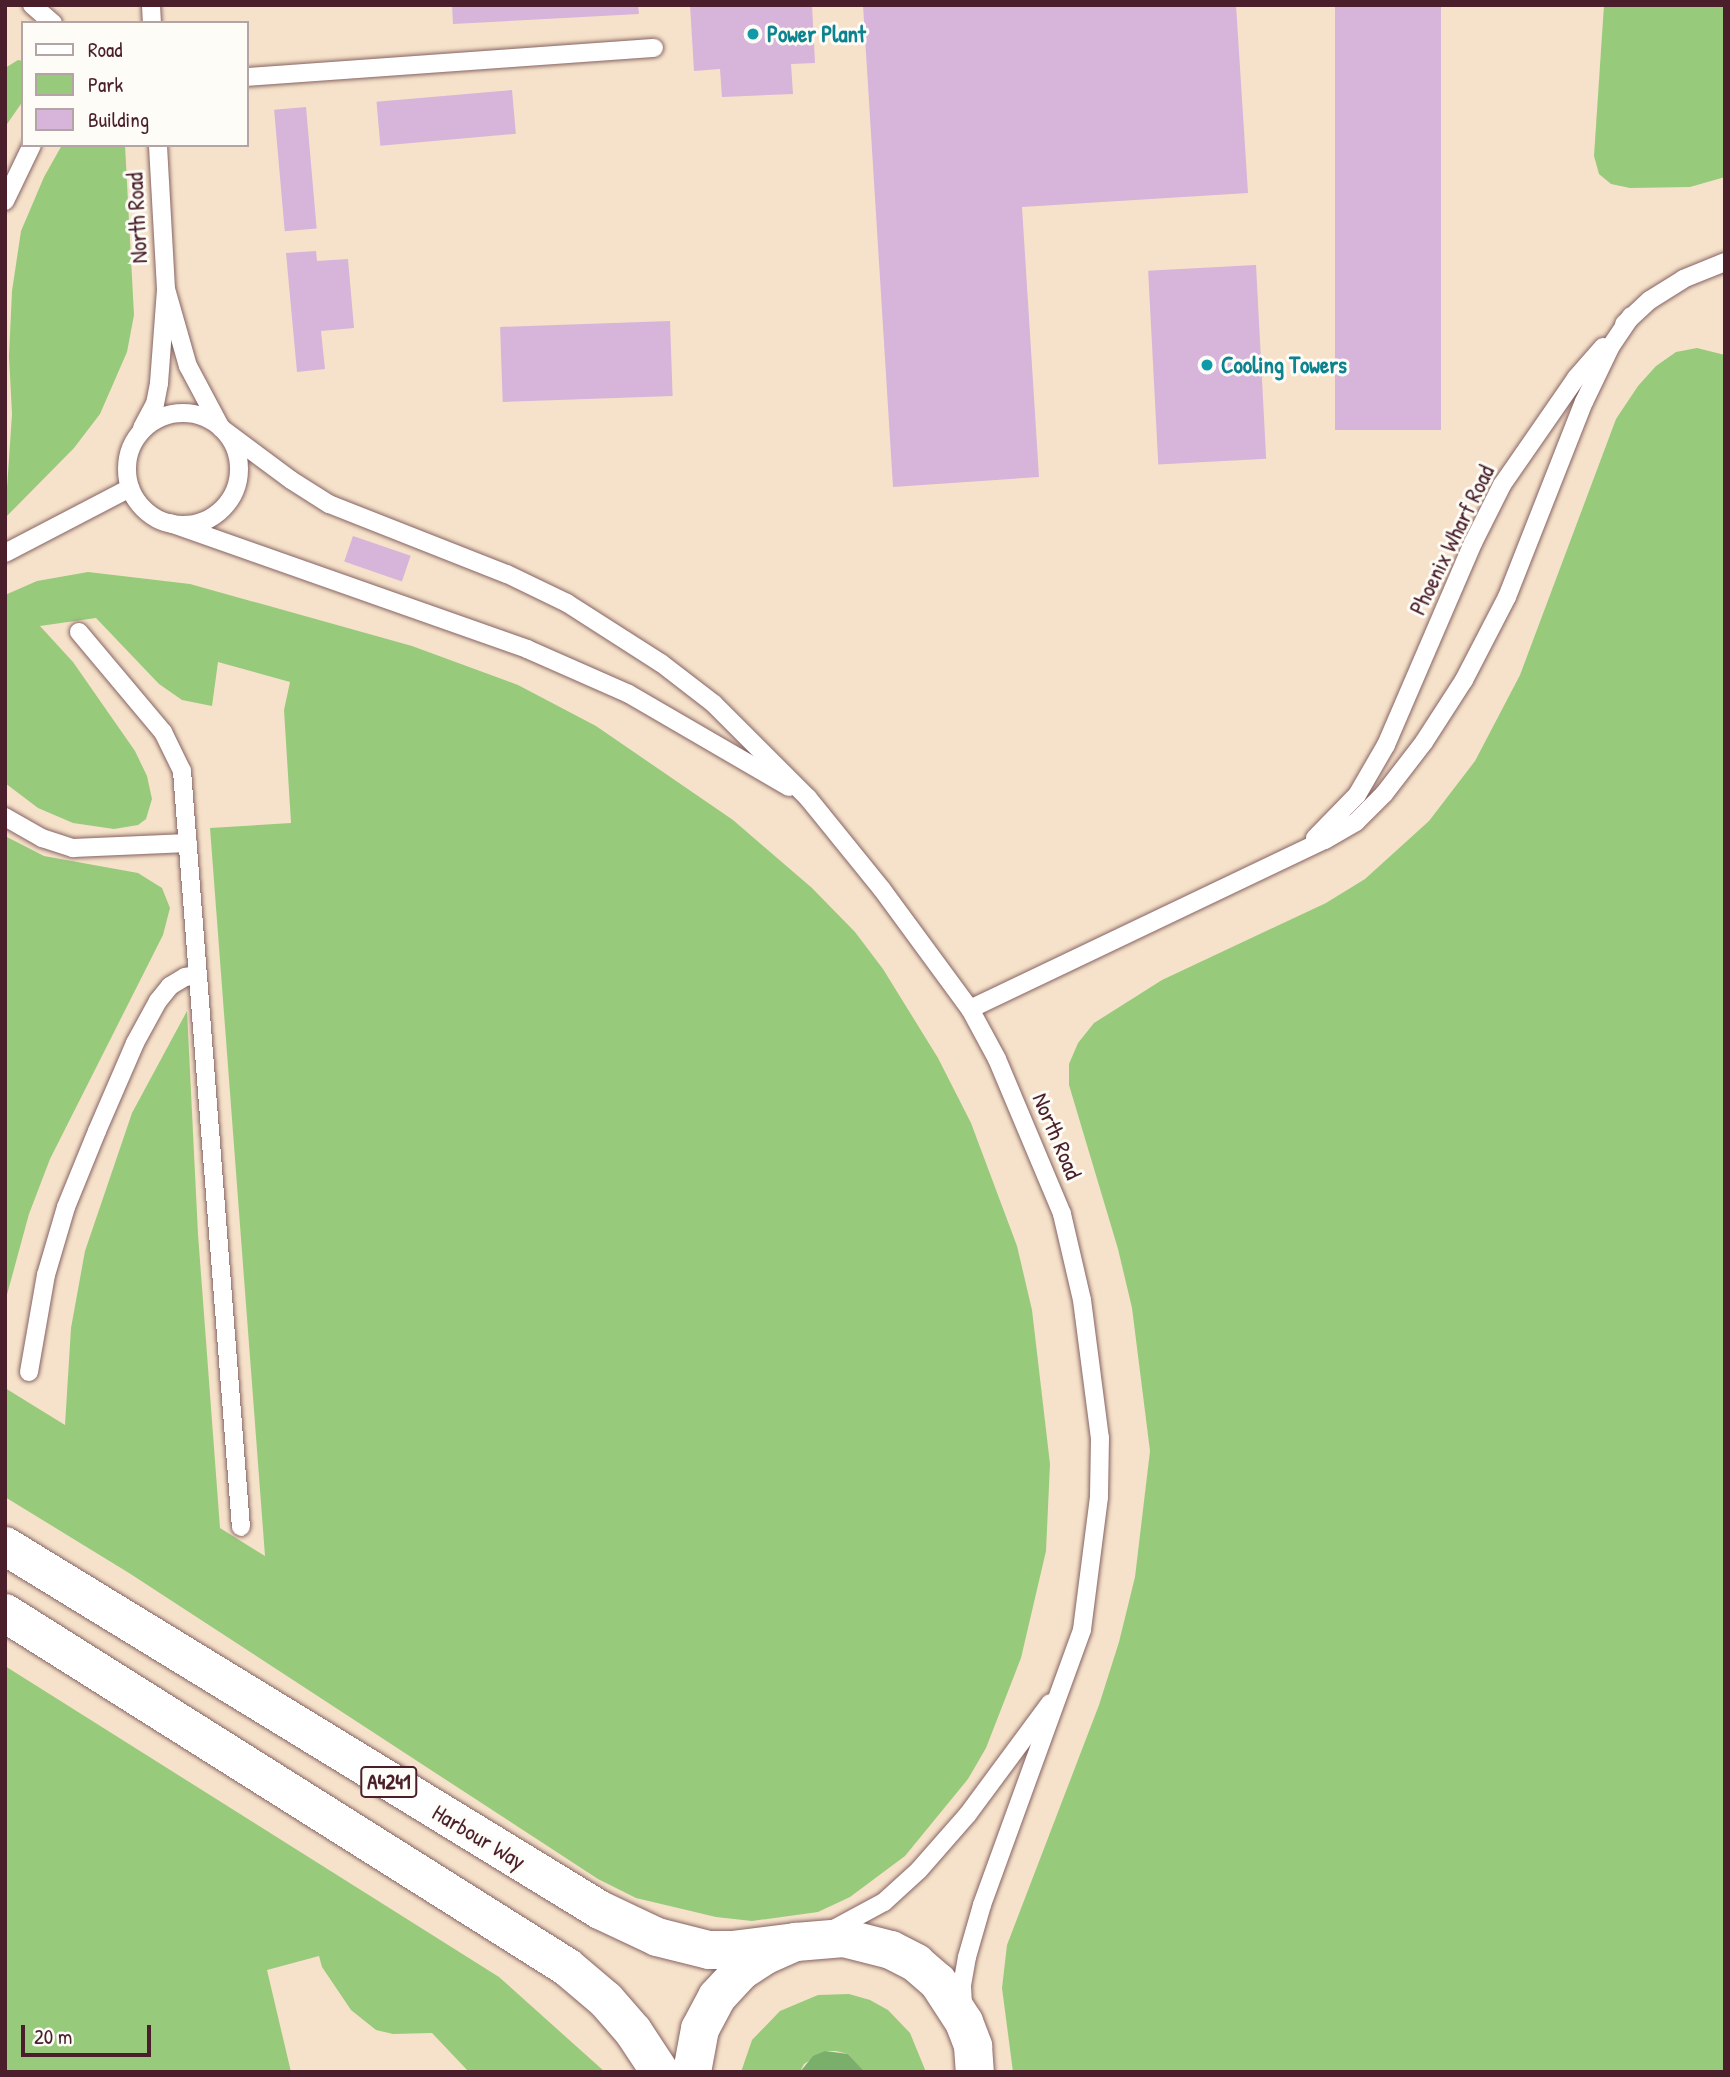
<!DOCTYPE html>
<style>
body{margin:0}
#map{position:relative;width:1730px;height:2077px;overflow:hidden;background:#f6e2ca;font-family:"Patrick Hand",sans-serif}
div>[style]{position:absolute}
.green>*{inset:0;background:#98ca7b}
.forest>*{inset:0;background:#7aae6b}
.building>*{inset:0;background:#d7b4d9;transform-origin:0 0}
.roads{filter:drop-shadow(0 0 2px #866363) drop-shadow(0 0 2px #866363)}
.service>*{height:18px;margin:-9px;padding:0 9px;transform-origin:9px;border-radius:9px;background:#fff}
.service>.ring{margin:-9px;padding:0;box-sizing:content-box;background:none;border:18px solid #fff;border-radius:50%}
.primary>*{height:38px;margin:-19px;padding:0 19px;transform-origin:19px;border-radius:19px;background:#fff}
.dots>*{width:19px;height:19px;translate:-50% -50%;box-sizing:border-box;border:4px solid #fdfcf7;border-radius:50%}
span{translate:-50% -50%;white-space:nowrap;text-align:center;line-height:1.15;-webkit-text-stroke:6px #fdfcf7;paint-order:stroke}
.shield-label span{padding:2px 5px;background:#fdfcf7;border:2px solid;border-radius:5px;-webkit-text-stroke-width:0}
.shield-label{font-size:21px;color:#4a1f2b;font-weight:700}
.culture-label{font-size:23px;color:#0d838f;font-weight:700}
.left{translate:0 -50%;text-align:left}
.street-label{font-size:23px;color:#4a1f2b}
.frame{position:absolute;inset:0;border:7px solid #4a1f2b;pointer-events:none}
.legend{position:absolute;left:21px;top:21px;width:228px;height:126px;box-sizing:border-box;background:#fdfcf7;border:2px solid #b5a4a5;margin:0;padding:9px 12px;list-style:none;font-size:21px;color:#4a1f2b}
.legend li{display:flex;align-items:center;gap:14px;height:35px}
.legend b{width:35px;border:2px solid #b5a4a5}
.scale{position:absolute;left:21px;top:2025px;width:130px;height:32px;box-sizing:border-box;border:4px solid #4a1f2b;border-top:0;padding-left:9px;font-size:21px;line-height:24px;white-space:nowrap;color:#4a1f2b;-webkit-text-stroke:5px #fdfcf7;paint-order:stroke}
</style>
<div id="map">
<div class="green">
<i style="clip-path:polygon(1604px 5px,1725px 5px,1725px 177px,1690px 187px,1630px 188px,1611px 184px,1599px 174px,1594px 156px)"></i>
<i style="clip-path:polygon(18px 60px,23px 61px,23px 101px,5px 127px,5px 68px)"></i>
<i style="clip-path:polygon(62px 145px,125px 145px,134px 315px,127px 352px,100px 414px,74px 448px,5px 518px,12px 414px,9px 356px,12px 291px,21px 231px,44px 177px)"></i>
<i style="clip-path:polygon(1697px 348px,1725px 355px,1725px 2072px,1013px 2072px,1002px 1988px,1007px 1945px,1099px 1705px,1119px 1642px,1135px 1577px,1150px 1451px,1132px 1308px,1118px 1249px,1069px 1085px,1069px 1064px,1078px 1043px,1094px 1023px,1162px 980px,1326px 903px,1365px 879px,1429px 821px,1475px 761px,1520px 675px,1616px 419px,1638px 386px,1656px 366px,1676px 352px)"></i>
<i style="clip-path:polygon(88px 572px,190px 584px,412px 646px,518px 685px,596px 726px,733px 820px,812px 888px,855px 932px,883px 969px,938px 1058px,971px 1123px,1017px 1246px,1032px 1310px,1050px 1464px,1046px 1551px,1021px 1658px,986px 1748px,968px 1779px,905px 1856px,850px 1897px,818px 1912px,752px 1921px,716px 1917px,636px 1898px,598px 1879px,129px 1573px,5px 1497px,5px 1388px,65px 1425px,71px 1328px,85px 1251px,132px 1113px,187px 1011px,198px 1234px,220px 1528px,265px 1556px,210px 828px,291px 823px,284px 710px,290px 682px,218px 662px,212px 706px,182px 700px,159px 684px,96px 618px,40px 626px,73px 662px,135px 751px,147px 776px,152px 799px,146px 819px,138px 825px,114px 829px,73px 823px,38px 808px,5px 783px,5px 595px,37px 581px)"></i>
<i style="clip-path:polygon(5px 836px,44px 856px,138px 873px,162px 888px,170px 908px,163px 935px,50px 1159px,29px 1214px,5px 1302px)"></i>
<i style="clip-path:polygon(5px 1666px,499px 1977px,605px 2072px,469px 2072px,432px 2033px,393px 2034px,376px 2030px,351px 2010px,322px 1967px,319px 1956px,267px 1970px,291px 2072px,5px 2072px)"></i>
<i style="clip-path:polygon(849px 1994px,870px 2000px,888px 2010px,910px 2033px,926px 2072px,865px 2072px,848px 2054px,836px 2051px,825px 2051px,804px 2064px,800px 2072px,741px 2072px,752px 2040px,780px 2011px,818px 1995px)"></i>
</div>
<div class="forest">
<i style="clip-path:polygon(825px 2051px,848px 2054px,865px 2072px,800px 2072px,813px 2056px)"></i>
</div>
<div class="building">
<i style="clip-path:polygon(452px 5px,638px 5px,639px 14px,453px 24px)"></i>
<i style="clip-path:polygon(690px 5px,812px 5px,815px 63px,791px 64px,793px 94px,722px 97px,720px 69px,694px 71px)"></i>
<i style="clip-path:polygon(863px 5px,1236px 5px,1248px 193px,1022px 207px,1039px 477px,893px 487px)"></i>
<i style="left:1335px;top:5px;width:106px;height:425px"></i>
<i style="left:512px;top:90px;width:44px;height:136px;rotate:85deg"></i>
<i style="left:306px;top:107px;width:122px;height:32px;rotate:85deg"></i>
<i style="clip-path:polygon(316px 251px,317px 261px,348px 259px,354px 328px,321px 331px,325px 369px,297px 372px,286px 253px)"></i>
<i style="left:1256px;top:265px;width:194px;height:108px;rotate:87deg"></i>
<i style="left:670px;top:321px;width:75px;height:170px;rotate:88deg"></i>
<i style="left:353px;top:536px;width:61px;height:27px;rotate:19deg"></i>
</div>
<div class="roads">
<div class="service">
<i style="left:32px;top:5px;width:28px;rotate:41deg"></i>
<i style="left:151px;top:5px;width:18px;rotate:87deg"></i>
<i style="left:247px;top:77px;width:408px;rotate:-4.1deg"></i>
<i style="left:5px;top:201px;width:62px;rotate:-64.3deg"></i>
<i style="left:166px;top:289px;width:80px;rotate:74.1deg"></i>
<i style="left:188px;top:366px;width:70px;rotate:62deg"></i>
<i style="left:221px;top:428px;width:87px;rotate:36.6deg"></i>
<i style="left:291px;top:480px;width:45px;rotate:32.3deg"></i>
<i style="left:329px;top:504px;width:191px;rotate:21.5deg"></i>
<i style="left:507px;top:574px;width:67px;rotate:25.8deg"></i>
<i style="left:567px;top:603px;width:112px;rotate:32.6deg"></i>
<i style="left:661px;top:663px;width:67px;rotate:37.7deg"></i>
<i style="left:714px;top:704px;width:133px;rotate:45deg"></i>
<i style="left:808px;top:798px;width:116px;rotate:51deg"></i>
<i style="left:881px;top:888px;width:150px;rotate:53.7deg"></i>
<i style="left:970px;top:1009px;width:57px;rotate:61.6deg"></i>
<i style="left:997px;top:1059px;width:168px;rotate:67.2deg"></i>
<i style="left:1062px;top:1214px;width:88px;rotate:76.9deg"></i>
<i style="left:1082px;top:1300px;width:139px;rotate:82.6deg"></i>
<i style="left:1100px;top:1438px;width:59px;rotate:91deg"></i>
<i style="left:1099px;top:1497px;width:134px;rotate:97.3deg"></i>
<i style="left:1082px;top:1630px;width:293px;rotate:110deg"></i>
<i style="left:982px;top:1905px;width:54px;rotate:106.1deg"></i>
<i style="left:967px;top:1957px;width:29px;rotate:100deg"></i>
<i style="left:962px;top:1986px;width:19px;rotate:87deg"></i>
<i style="left:1624px;top:324px;width:35px;rotate:-43deg"></i>
<i style="left:1650px;top:300px;width:39px;rotate:-32deg"></i>
<i style="left:1683px;top:279px;width:45px;rotate:-22deg"></i>
<i class="ring" style="left:127px;top:413px;width:94px;height:94px"></i>
<i style="left:142px;top:428px;width:27px;rotate:-62deg"></i>
<i style="left:155px;top:404px;width:21px;rotate:-79deg"></i>
<i style="left:159px;top:383px;width:94px;rotate:-85.7deg"></i>
<i style="left:166px;top:289px;width:144px;rotate:-93.2deg"></i>
<i style="left:170px;top:523px;width:379px;rotate:19.4deg"></i>
<i style="left:527px;top:649px;width:111px;rotate:23.8deg"></i>
<i style="left:629px;top:694px;width:185px;rotate:30.2deg"></i>
<i style="left:5px;top:553px;width:141px;rotate:-27.5deg"></i>
<i style="left:79px;top:632px;width:131px;rotate:50deg"></i>
<i style="left:163px;top:732px;width:43px;rotate:64deg"></i>
<i style="left:182px;top:771px;width:758px;rotate:85.54deg"></i>
<i style="left:5px;top:817px;width:43px;rotate:29.6deg"></i>
<i style="left:42px;top:838px;width:33px;rotate:18deg"></i>
<i style="left:73px;top:848px;width:115px;rotate:-2.5deg"></i>
<i style="left:1315px;top:838px;width:60px;rotate:-45.7deg"></i>
<i style="left:1357px;top:795px;width:58px;rotate:-59.9deg"></i>
<i style="left:1386px;top:745px;width:220px;rotate:-66.7deg"></i>
<i style="left:1473px;top:543px;width:65px;rotate:-63.4deg"></i>
<i style="left:1502px;top:485px;width:130px;rotate:-55.3deg"></i>
<i style="left:1576px;top:378px;width:41px;rotate:-48.9deg"></i>
<i style="left:970px;top:1009px;width:393px;rotate:-25.5deg"></i>
<i style="left:1325px;top:840px;width:36px;rotate:-30deg"></i>
<i style="left:1356px;top:822px;width:40px;rotate:-45deg"></i>
<i style="left:1384px;top:794px;width:66px;rotate:-52.4deg"></i>
<i style="left:1424px;top:742px;width:74px;rotate:-57.2deg"></i>
<i style="left:1464px;top:680px;width:93px;rotate:-62.6deg"></i>
<i style="left:1507px;top:597px;width:210px;rotate:-68.5deg"></i>
<i style="left:1584px;top:402px;width:62px;rotate:-64.3deg"></i>
<i style="left:1611px;top:346px;width:36px;rotate:-56deg"></i>
<i style="left:29px;top:1372px;width:98px;rotate:-80.1deg"></i>
<i style="left:46px;top:1275px;width:71px;rotate:-73.6deg"></i>
<i style="left:66px;top:1207px;width:82px;rotate:-67.8deg"></i>
<i style="left:97px;top:1131px;width:96px;rotate:-66.6deg"></i>
<i style="left:135px;top:1043px;width:48px;rotate:-61.3deg"></i>
<i style="left:158px;top:1001px;width:19px;rotate:-51deg"></i>
<i style="left:170px;top:986px;width:17px;rotate:-31deg"></i>
<i style="left:185px;top:977px;width:13px;rotate:-9deg"></i>
<i style="left:832px;top:1930px;width:59px;rotate:-28.3deg"></i>
<i style="left:884px;top:1902px;width:47px;rotate:-42.4deg"></i>
<i style="left:919px;top:1870px;width:74px;rotate:-48.8deg"></i>
<i style="left:968px;top:1814px;width:138px;rotate:-53.5deg"></i>
</div>
<div class="primary">
<i style="left:5px;top:1546px;width:698px;rotate:31.46deg"></i>
<i style="left:600px;top:1910px;width:63px;rotate:25.3deg"></i>
<i style="left:657px;top:1937px;width:54px;rotate:14deg"></i>
<i style="left:709px;top:1950px;width:23px"></i>
<i style="left:732px;top:1950px;width:64px;rotate:-7.1deg"></i>
<i style="left:5px;top:1613px;width:664px;rotate:32.21deg"></i>
<i style="left:567px;top:1967px;width:51px;rotate:40.2deg"></i>
<i style="left:606px;top:2000px;width:41px;rotate:48.9deg"></i>
<i style="left:633px;top:2031px;width:49px;rotate:56.6deg"></i>
<i style="left:692px;top:2072px;width:44px;rotate:-79.5deg"></i>
<i style="left:700px;top:2029px;width:36px;rotate:-62deg"></i>
<i style="left:717px;top:1997px;width:35px;rotate:-47deg"></i>
<i style="left:741px;top:1971px;width:27px;rotate:-33deg"></i>
<i style="left:764px;top:1956px;width:35px;rotate:-24deg"></i>
<i style="left:796px;top:1942px;width:48px;rotate:-4.8deg"></i>
<i style="left:844px;top:1938px;width:49px;rotate:14.3deg"></i>
<i style="left:891px;top:1950px;width:28px;rotate:27deg"></i>
<i style="left:916px;top:1963px;width:29px;rotate:41deg"></i>
<i style="left:938px;top:1982px;width:48px;rotate:57deg"></i>
<i style="left:964px;top:2022px;width:26px;rotate:69deg"></i>
<i style="left:973px;top:2046px;width:26px;rotate:86deg"></i>
</div>
</div>
<div class="dots">
<i style="left:753px;top:34px;background:#0f9aa8"></i>
<i style="left:1207px;top:365px;background:#0f9aa8"></i>
</div>
<div class="shield-label">
<span style="left:389px;top:1782px">A4241</span>
</div>
<div class="culture-label">
<span class="left" style="left:767px;top:34px">Power Plant</span>
<span class="left" style="left:1221px;top:365px">Cooling Towers</span>
</div>
<div class="street-label">
<span style="left:137px;top:218px;rotate:-93deg">North Road</span>
<span style="left:1452px;top:540px;rotate:-64deg">Phoenix Wharf Road</span>
<span style="left:1057px;top:1136px;rotate:67deg">North Road</span>
<span style="left:479px;top:1837px;rotate:31deg">Harbour Way</span>
</div>
<div class="frame"></div>
<ul class="legend">
<li><b style="height:9px;background:#fff"></b>Road</li>
<li><b style="height:19px;background:#98ca7b"></b>Park</li>
<li><b style="height:19px;background:#d7b4d9"></b>Building</li>
</ul>
<div class="scale">20 m</div>
</div>
